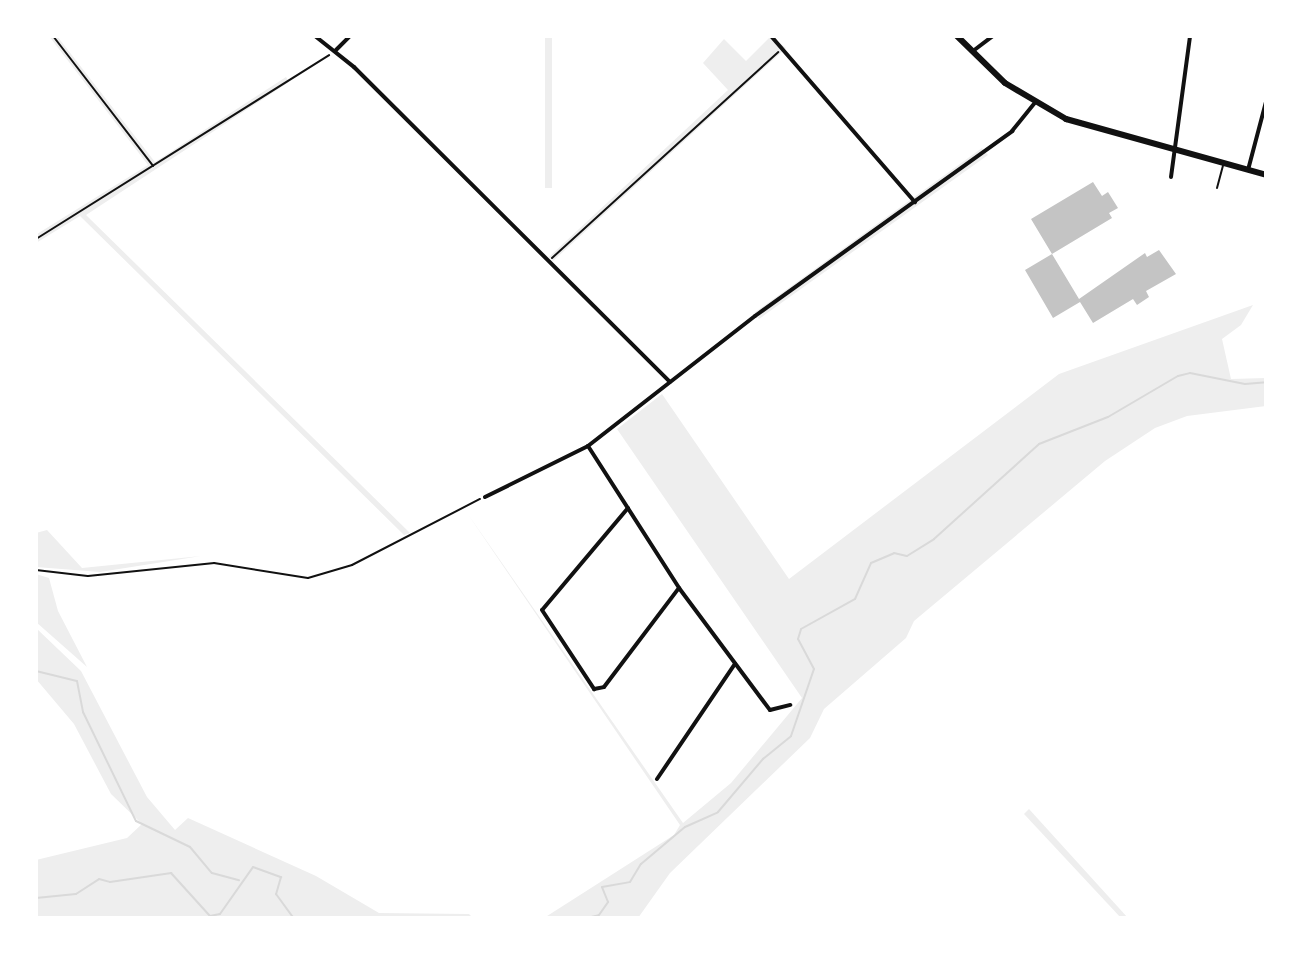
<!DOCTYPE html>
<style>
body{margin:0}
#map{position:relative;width:1302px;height:954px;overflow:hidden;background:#fff;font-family:Commissioner,sans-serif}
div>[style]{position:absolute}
.green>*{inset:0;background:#eee;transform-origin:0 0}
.stream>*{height:2px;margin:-1px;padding:0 1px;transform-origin:1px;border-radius:1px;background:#d9d9d9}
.building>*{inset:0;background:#c4c4c4}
.path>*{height:2px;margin:-1px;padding:0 1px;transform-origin:1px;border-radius:1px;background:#111}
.service>*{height:2px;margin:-1px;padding:0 1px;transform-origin:1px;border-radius:1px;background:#111}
.minor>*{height:4px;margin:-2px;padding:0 2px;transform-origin:2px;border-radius:2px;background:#111}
.secondary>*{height:6px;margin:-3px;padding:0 3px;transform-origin:3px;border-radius:3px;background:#111}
span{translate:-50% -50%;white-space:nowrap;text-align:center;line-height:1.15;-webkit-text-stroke:8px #fff;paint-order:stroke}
.frame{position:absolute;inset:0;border:38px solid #fff;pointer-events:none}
</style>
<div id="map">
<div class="green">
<i style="clip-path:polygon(49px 36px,57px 36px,155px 162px,286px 77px,289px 82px,86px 215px,410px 533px,404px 535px,80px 216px,36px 243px,37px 234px,148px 165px)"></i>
<i style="left:545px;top:36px;width:7px;height:152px"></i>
<i style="clip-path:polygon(771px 36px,786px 48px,553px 261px,549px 257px,728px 90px,703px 63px,724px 39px,746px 61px)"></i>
<i style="clip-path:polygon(982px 148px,988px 155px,759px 319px,754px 313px)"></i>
<i style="clip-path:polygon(1253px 305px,1241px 325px,1222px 339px,1231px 379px,1266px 378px,1266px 406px,1187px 416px,1155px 428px,1105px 461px,914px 621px,906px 638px,824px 709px,810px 738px,670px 873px,638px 918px,544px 918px,674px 835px,680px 825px,465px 510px,683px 823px,731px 783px,802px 698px,617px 429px,662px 394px,789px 579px,1059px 374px)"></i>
<i style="clip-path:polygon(47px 530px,82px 568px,201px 556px,100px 572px,36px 567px,36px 533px)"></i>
<i style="clip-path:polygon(36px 574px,49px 578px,58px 611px,87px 667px,36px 622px)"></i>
<i style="clip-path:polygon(36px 628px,81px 671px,147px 797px,175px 830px,188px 818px,316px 876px,379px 913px,469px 914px,473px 918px,36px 918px,36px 860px,127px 838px,142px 824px,111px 794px,74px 724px,36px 679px)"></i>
<i style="clip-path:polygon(1029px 809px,1128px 918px,1121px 918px,1024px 814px)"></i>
</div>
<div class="stream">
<i style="left:36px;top:671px;width:42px;rotate:13.7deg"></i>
<i style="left:77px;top:681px;width:32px;rotate:79deg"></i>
<i style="left:83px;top:712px;width:121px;rotate:64.1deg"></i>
<i style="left:136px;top:821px;width:60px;rotate:25.7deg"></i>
<i style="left:190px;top:847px;width:34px;rotate:50deg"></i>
<i style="left:212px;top:873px;width:28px;rotate:15deg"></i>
<i style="left:36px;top:898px;width:40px;rotate:-5.7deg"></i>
<i style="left:76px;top:894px;width:27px;rotate:-33deg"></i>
<i style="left:99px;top:879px;width:11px;rotate:15deg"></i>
<i style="left:110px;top:882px;width:62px;rotate:-8.4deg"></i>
<i style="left:171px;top:873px;width:58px;rotate:47.8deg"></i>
<i style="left:210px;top:916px;width:10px;rotate:-11deg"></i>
<i style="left:220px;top:914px;width:57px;rotate:-54.9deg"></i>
<i style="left:253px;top:867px;width:30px;rotate:20deg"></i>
<i style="left:281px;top:877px;width:18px;rotate:106deg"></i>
<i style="left:276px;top:894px;width:29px;rotate:54deg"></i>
<i style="left:293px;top:917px;width:44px;rotate:1.3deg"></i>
<i style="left:422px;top:918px;width:15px"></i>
<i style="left:587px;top:918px;width:12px;rotate:-14deg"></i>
<i style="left:599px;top:915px;width:16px;rotate:-55deg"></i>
<i style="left:608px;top:902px;width:16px;rotate:-112deg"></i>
<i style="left:602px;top:887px;width:28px;rotate:-10deg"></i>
<i style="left:630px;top:882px;width:21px;rotate:-59deg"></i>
<i style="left:641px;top:864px;width:57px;rotate:-40.1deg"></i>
<i style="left:685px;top:827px;width:36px;rotate:-24deg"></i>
<i style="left:718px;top:812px;width:70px;rotate:-49.7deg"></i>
<i style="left:763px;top:759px;width:36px;rotate:-39deg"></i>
<i style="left:791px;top:736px;width:71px;rotate:-71.1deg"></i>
<i style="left:814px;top:669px;width:34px;rotate:-118deg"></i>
<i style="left:798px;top:639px;width:10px;rotate:-73deg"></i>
<i style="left:801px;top:629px;width:62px;rotate:-29.1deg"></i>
<i style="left:855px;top:599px;width:39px;rotate:-66deg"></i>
<i style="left:871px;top:563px;width:25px;rotate:-23deg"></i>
<i style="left:894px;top:553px;width:13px;rotate:13deg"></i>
<i style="left:907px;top:556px;width:32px;rotate:-32deg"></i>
<i style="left:934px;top:539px;width:142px;rotate:-42.1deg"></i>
<i style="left:1039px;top:444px;width:74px;rotate:-21.4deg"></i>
<i style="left:1108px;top:417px;width:81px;rotate:-30.4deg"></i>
<i style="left:1178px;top:376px;width:12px;rotate:-14deg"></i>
<i style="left:1190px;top:373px;width:56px;rotate:11.3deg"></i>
<i style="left:1245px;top:384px;width:21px;rotate:-5deg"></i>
</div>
<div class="building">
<i style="clip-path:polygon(1093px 182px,1102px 196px,1108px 192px,1118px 208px,1109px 213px,1112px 218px,1052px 254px,1079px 299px,1145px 253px,1147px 257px,1159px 250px,1176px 274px,1146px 291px,1149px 297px,1137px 305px,1133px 299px,1093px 323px,1080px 302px,1053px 318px,1025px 270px,1052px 254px,1031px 219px)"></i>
</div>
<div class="path">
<i style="left:53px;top:36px;width:164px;rotate:52.4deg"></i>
<i style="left:36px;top:239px;width:346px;rotate:-32.1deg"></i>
<i style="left:552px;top:258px;width:306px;rotate:-42.3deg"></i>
<i style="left:36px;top:570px;width:52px;rotate:6.6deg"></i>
<i style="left:88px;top:576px;width:127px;rotate:-5.9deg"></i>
<i style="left:214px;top:563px;width:95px;rotate:9.1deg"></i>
<i style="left:308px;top:578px;width:46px;rotate:-16.5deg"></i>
<i style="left:352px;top:565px;width:144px;rotate:-27.3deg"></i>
</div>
<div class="service">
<i style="left:1217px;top:188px;width:24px;rotate:-75deg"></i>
</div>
<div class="minor">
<i style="left:315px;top:36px;width:50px;rotate:38.5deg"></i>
<i style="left:354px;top:67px;width:446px;rotate:44.9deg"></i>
<i style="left:771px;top:36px;width:220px;rotate:49.1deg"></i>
<i style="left:336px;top:50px;width:20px;rotate:-45deg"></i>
<i style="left:973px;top:51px;width:25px;rotate:-37deg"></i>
<i style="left:1248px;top:170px;width:70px;rotate:-75.2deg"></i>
<i style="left:1171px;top:177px;width:142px;rotate:-82.3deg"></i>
<i style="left:588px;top:446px;width:169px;rotate:57.3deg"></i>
<i style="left:679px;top:588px;width:152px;rotate:53.3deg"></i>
<i style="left:770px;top:710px;width:21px;rotate:-14deg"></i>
<i style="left:485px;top:497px;width:115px;rotate:-26.3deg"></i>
<i style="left:588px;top:446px;width:212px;rotate:-37.9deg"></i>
<i style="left:755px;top:316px;width:317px;rotate:-35.7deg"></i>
<i style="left:1012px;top:131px;width:36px;rotate:-51deg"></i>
<i style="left:628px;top:508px;width:133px;rotate:130.1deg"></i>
<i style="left:542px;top:610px;width:95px;rotate:56.6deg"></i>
<i style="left:594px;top:689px;width:10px;rotate:-11deg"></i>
<i style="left:604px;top:687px;width:124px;rotate:-52.9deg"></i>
<i style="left:657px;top:779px;width:139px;rotate:-55.9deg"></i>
</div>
<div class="secondary">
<i style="left:957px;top:36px;width:67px;rotate:44.4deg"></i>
<i style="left:1005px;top:83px;width:71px;rotate:30.5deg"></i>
<i style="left:1066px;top:119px;width:208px;rotate:15.6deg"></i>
</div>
<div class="frame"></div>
</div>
